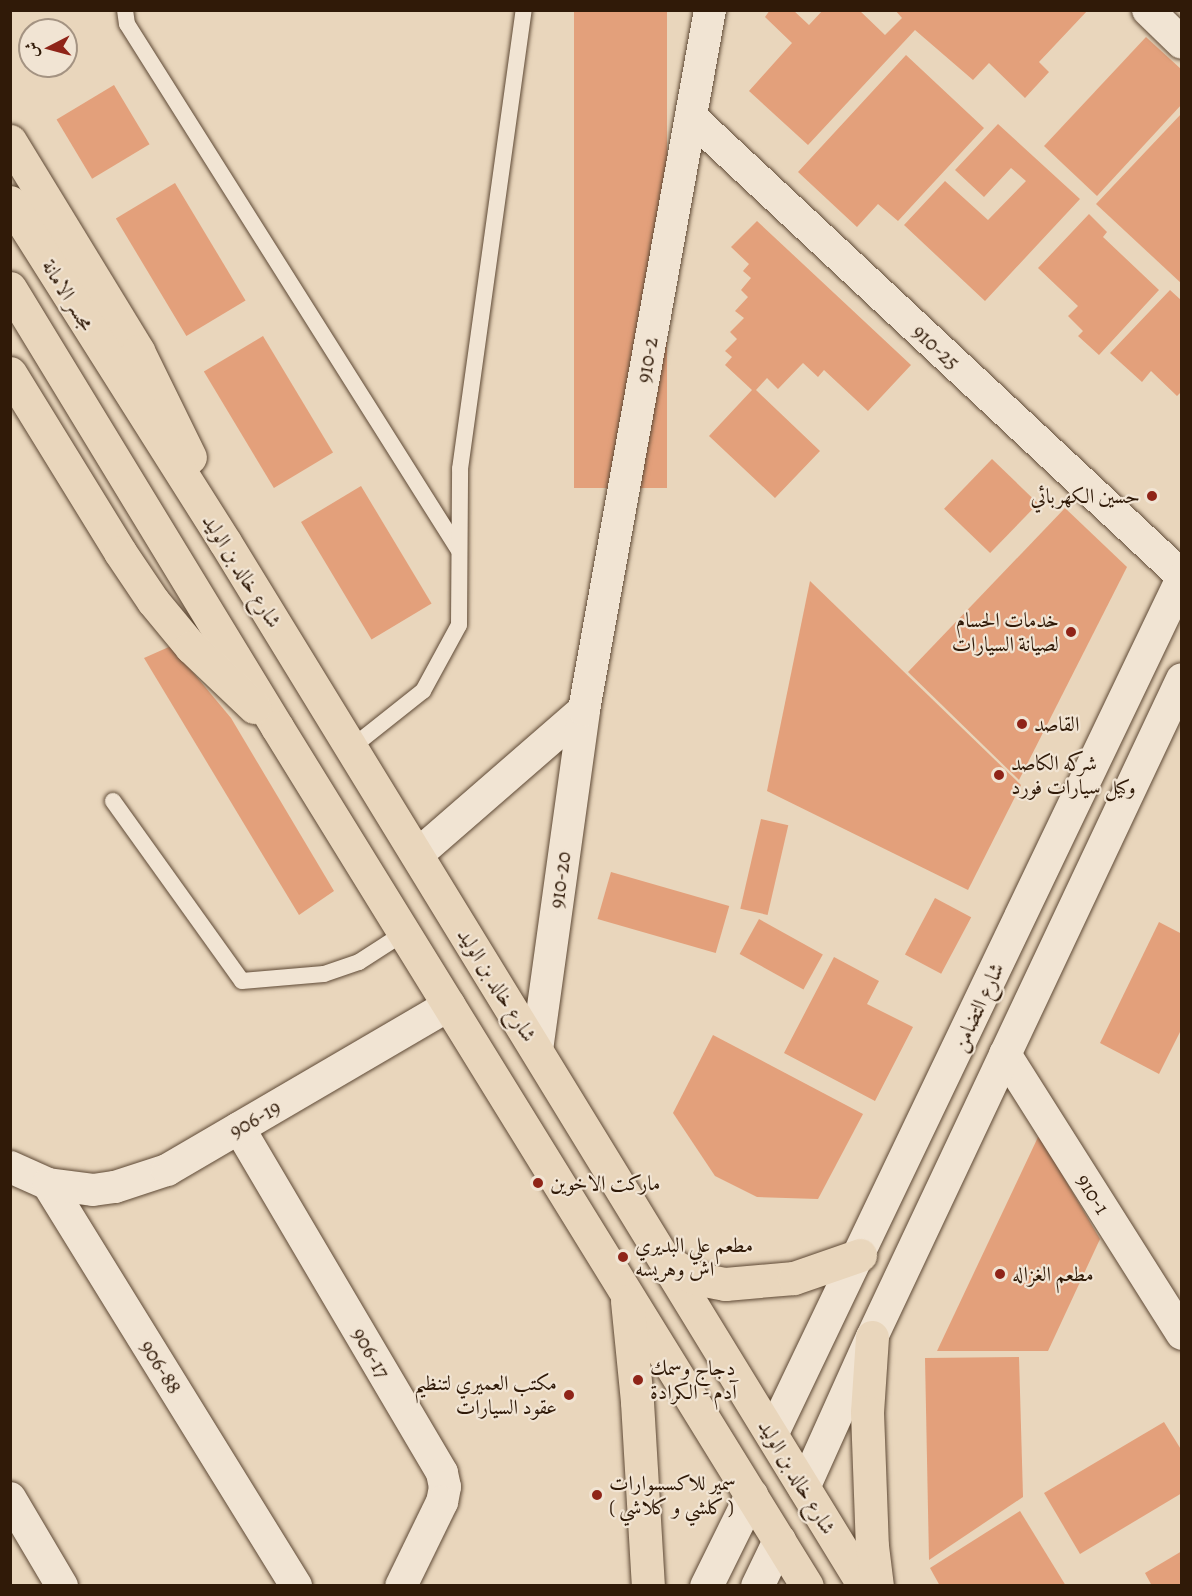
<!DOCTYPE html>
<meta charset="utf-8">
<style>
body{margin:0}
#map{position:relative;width:1192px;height:1596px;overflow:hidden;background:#e9d6bc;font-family:Alegreya,Amiri,serif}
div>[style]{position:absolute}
.building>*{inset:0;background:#e3a07b;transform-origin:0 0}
.roads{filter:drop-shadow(0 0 2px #5e4935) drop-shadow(0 0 2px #5e4935)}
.service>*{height:16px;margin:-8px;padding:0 8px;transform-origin:8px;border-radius:8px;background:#f1e4d3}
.minor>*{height:32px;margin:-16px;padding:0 16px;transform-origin:16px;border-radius:16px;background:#f1e4d3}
.tertiary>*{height:33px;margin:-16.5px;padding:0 16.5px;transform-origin:16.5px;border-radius:16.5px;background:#f1e4d3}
.primary>*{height:33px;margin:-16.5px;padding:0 16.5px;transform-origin:16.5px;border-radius:16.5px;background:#e9d6bc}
.dots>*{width:16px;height:16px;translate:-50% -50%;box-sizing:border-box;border:3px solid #f1e4d3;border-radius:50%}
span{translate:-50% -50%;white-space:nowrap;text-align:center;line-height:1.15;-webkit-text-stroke:4.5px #f1e4d3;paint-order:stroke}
.street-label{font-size:21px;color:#301a08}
.poi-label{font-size:21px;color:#301a08}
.right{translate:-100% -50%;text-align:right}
.left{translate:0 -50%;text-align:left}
.frame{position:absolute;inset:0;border:12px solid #301a08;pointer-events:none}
.north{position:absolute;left:18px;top:18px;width:60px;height:60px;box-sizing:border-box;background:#f1e4d3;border:2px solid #a49382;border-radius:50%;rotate:264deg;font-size:16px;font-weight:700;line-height:24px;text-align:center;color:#301a08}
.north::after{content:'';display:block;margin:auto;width:21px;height:27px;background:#8f2418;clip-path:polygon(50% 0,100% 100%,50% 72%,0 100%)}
</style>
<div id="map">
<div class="building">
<i style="left:574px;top:10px;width:93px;height:478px"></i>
<i style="clip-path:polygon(770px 10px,793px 10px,809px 25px,823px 10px,859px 10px,885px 35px,902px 18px,895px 10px,1088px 10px,1039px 62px,1049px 72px,1025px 98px,989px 63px,973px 80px,915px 30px,808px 145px,749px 91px,792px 43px,765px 17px)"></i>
<i style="clip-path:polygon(1146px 37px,1182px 70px,1182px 104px,1097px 196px,1044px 146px)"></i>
<i style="clip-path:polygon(906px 55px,984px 128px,898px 221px,878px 204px,857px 227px,798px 172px)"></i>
<i style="left:114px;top:85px;width:69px;height:67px;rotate:59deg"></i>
<i style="clip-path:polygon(1182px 113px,1182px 284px,1096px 204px)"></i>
<i style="clip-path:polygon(998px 124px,1080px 199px,985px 301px,904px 225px,945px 181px,988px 220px,1026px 181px,1011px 168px,984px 197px,955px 170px)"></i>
<i style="left:175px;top:183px;width:137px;height:69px;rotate:59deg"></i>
<i style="clip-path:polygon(1089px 214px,1107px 232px,1103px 237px,1159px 290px,1099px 355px,1078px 336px,1083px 331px,1068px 316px,1078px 306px,1038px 268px)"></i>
<i style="clip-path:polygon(757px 221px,911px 365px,868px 411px,824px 370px,818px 377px,803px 363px,778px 389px,767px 378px,756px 390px,820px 451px,775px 498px,709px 436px,752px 390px,725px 365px,732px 357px,725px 351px,737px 339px,730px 332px,744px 318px,735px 311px,748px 297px,741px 290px,751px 278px,743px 271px,749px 264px,731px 247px)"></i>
<i style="clip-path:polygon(1170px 290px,1182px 301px,1182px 391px,1177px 396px,1151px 371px,1142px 382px,1110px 353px)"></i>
<i style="left:263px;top:336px;width:136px;height:69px;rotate:59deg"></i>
<i style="left:992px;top:459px;width:64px;height:69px;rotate:44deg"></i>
<i style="left:361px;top:486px;width:137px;height:70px;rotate:59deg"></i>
<i style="clip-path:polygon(1065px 508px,1127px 567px,1019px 780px,908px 672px)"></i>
<i style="clip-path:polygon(810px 581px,1021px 785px,968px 890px,767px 791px)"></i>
<i style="clip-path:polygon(171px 646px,231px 718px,334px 891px,299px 915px,144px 658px)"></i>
<i style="left:761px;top:819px;width:28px;height:92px;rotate:13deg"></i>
<i style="left:611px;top:872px;width:123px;height:49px;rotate:16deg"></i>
<i style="left:935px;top:898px;width:41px;height:64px;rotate:28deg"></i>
<i style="left:759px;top:919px;width:73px;height:40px;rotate:29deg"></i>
<i style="clip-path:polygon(1159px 922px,1182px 934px,1182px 1028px,1159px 1074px,1100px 1043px)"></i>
<i style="clip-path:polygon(834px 957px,879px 981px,867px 1004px,913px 1027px,875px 1101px,784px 1053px)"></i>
<i style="clip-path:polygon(713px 1035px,863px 1114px,818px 1199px,757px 1197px,715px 1176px,673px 1113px)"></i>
<i style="clip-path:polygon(1039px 1135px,1100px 1239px,1048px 1351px,937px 1351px)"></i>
<i style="clip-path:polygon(1019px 1357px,1023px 1497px,929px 1560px,925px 1358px)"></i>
<i style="clip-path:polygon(1164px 1422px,1182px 1451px,1182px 1493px,1080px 1554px,1044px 1493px)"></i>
<i style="clip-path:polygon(1020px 1511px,1066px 1586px,940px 1586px,930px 1568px)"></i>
<i style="clip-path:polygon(1182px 1551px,1182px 1586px,1152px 1586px,1145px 1573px)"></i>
</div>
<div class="roads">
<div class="service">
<i style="left:125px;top:10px;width:14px;rotate:82deg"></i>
<i style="left:127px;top:24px;width:621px;rotate:57.77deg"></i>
<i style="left:351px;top:748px;width:92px;rotate:-38.4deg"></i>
<i style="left:423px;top:691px;width:75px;rotate:-61.4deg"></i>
<i style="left:459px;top:625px;width:156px;rotate:-89.6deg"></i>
<i style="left:460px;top:469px;width:463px;rotate:-82.1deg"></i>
<i style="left:113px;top:801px;width:221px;rotate:54.4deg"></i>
<i style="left:242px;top:981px;width:82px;rotate:-4.9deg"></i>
<i style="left:324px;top:974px;width:37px;rotate:-19deg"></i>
<i style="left:359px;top:962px;width:54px;rotate:-32.8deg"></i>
</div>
<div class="minor">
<i style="left:1148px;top:10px;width:47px;rotate:44.1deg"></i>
<i style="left:691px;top:117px;width:672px;rotate:43.07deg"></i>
<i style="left:417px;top:855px;width:221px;rotate:-41deg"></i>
<i style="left:537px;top:1050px;width:343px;rotate:-82.1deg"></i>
<i style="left:584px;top:710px;width:711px;rotate:-79.8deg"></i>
<i style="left:1005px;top:1054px;width:331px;rotate:57.7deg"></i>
<i style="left:239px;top:1128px;width:400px;rotate:59.5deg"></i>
<i style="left:442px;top:1473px;width:14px;rotate:78deg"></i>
<i style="left:445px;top:1487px;width:15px;rotate:101deg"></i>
<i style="left:442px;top:1502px;width:93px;rotate:116deg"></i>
<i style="left:10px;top:1167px;width:42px;rotate:24.1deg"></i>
<i style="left:48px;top:1184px;width:472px;rotate:58.3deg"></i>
<i style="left:48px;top:1184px;width:45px;rotate:7.6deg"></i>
<i style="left:93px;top:1190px;width:22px;rotate:-8deg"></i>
<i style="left:115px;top:1187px;width:55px;rotate:-18.1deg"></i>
<i style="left:167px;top:1170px;width:327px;rotate:-30.3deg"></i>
<i style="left:772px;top:1435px;width:950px;rotate:-64.43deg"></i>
<i style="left:804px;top:1488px;width:166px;rotate:-65.8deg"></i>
<i style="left:872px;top:1337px;width:727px;rotate:-64.77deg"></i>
<i style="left:10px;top:1498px;width:102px;rotate:59.4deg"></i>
</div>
<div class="tertiary">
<i style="left:706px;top:1586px;width:102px;rotate:-63.7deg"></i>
<i style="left:757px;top:1586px;width:51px;rotate:-64.4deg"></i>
</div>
<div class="primary">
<i style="left:10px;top:141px;width:246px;rotate:58.6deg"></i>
<i style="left:138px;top:351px;width:118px;rotate:63.9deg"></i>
<i style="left:10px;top:202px;width:402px;rotate:57.7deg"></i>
<i style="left:225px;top:542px;width:1224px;rotate:58.53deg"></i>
<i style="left:10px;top:288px;width:514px;rotate:58.69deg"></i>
<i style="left:277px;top:727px;width:1009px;rotate:58.33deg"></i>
<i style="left:10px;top:373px;width:210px;rotate:58.4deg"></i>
<i style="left:120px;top:552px;width:59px;rotate:56deg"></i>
<i style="left:153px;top:601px;width:60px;rotate:50.4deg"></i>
<i style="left:191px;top:647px;width:87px;rotate:43.6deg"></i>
<i style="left:665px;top:1260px;width:34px;rotate:32deg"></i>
<i style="left:694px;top:1278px;width:32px;rotate:11deg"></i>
<i style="left:725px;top:1284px;width:69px;rotate:-5deg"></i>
<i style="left:794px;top:1278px;width:70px;rotate:-19.2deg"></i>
<i style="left:627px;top:1301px;width:101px;rotate:84.3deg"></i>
<i style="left:637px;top:1402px;width:184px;rotate:86.6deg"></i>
<i style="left:872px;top:1337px;width:75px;rotate:93.8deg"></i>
<i style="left:867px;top:1412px;width:134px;rotate:87.9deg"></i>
<i style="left:872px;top:1546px;width:40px;rotate:82.9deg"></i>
</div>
</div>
<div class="dots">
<i style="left:1152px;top:496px;background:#8f2418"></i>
<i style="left:1071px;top:632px;background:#8f2418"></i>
<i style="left:1022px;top:724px;background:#8f2418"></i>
<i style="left:999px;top:775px;background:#8f2418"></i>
<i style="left:538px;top:1183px;background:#8f2418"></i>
<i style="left:623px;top:1257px;background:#8f2418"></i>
<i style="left:1000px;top:1274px;background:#8f2418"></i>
<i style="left:638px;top:1380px;background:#8f2418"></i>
<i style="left:569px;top:1395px;background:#8f2418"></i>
<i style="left:597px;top:1495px;background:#8f2418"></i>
</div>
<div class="street-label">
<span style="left:68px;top:295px;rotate:58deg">مجسر الامانة</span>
<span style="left:936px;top:347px;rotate:43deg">910-25</span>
<span style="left:647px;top:360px;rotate:-80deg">910-2</span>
<span style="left:242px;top:571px;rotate:58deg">شارع خالد بن الوليد</span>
<span style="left:560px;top:880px;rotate:-82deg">910-20</span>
<span style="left:497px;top:985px;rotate:58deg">شارع خالد بن الوليد</span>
<span style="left:978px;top:1007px;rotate:-65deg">شارع التضامن</span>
<span style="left:255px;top:1119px;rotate:-30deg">906-19</span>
<span style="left:1093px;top:1194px;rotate:58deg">910-1</span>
<span style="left:371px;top:1353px;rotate:60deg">906-17</span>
<span style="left:161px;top:1367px;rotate:58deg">906-88</span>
<span style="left:797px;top:1477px;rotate:59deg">شارع خالد بن الوليد</span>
</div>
<div class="poi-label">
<span class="right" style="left:1140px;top:496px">حسين الكهربائي</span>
<span class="right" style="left:1059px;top:632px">خدمات الحسام<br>لصيانة السيارات</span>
<span class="left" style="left:1034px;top:724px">القاصد</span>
<span class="left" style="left:1011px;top:775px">شركه الكاصد<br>وكيل سيارات فورد</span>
<span class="left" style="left:550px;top:1183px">ماركت الاخوين</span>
<span class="left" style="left:635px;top:1257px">مطعم علي البديري<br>اش وهريسه</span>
<span class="left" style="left:1012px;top:1274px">مطعم الغزاله</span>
<span class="left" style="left:650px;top:1380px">دجاج وسمك<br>آدم - الكرادة</span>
<span class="right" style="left:557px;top:1395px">مكتب العميري لتنظيم<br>عقود السيارات</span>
<span class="left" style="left:609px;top:1495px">سمير للاكسسوارات<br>( كلشي و كلاشي )</span>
</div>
<div class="frame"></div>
<div class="north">ش</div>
</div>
